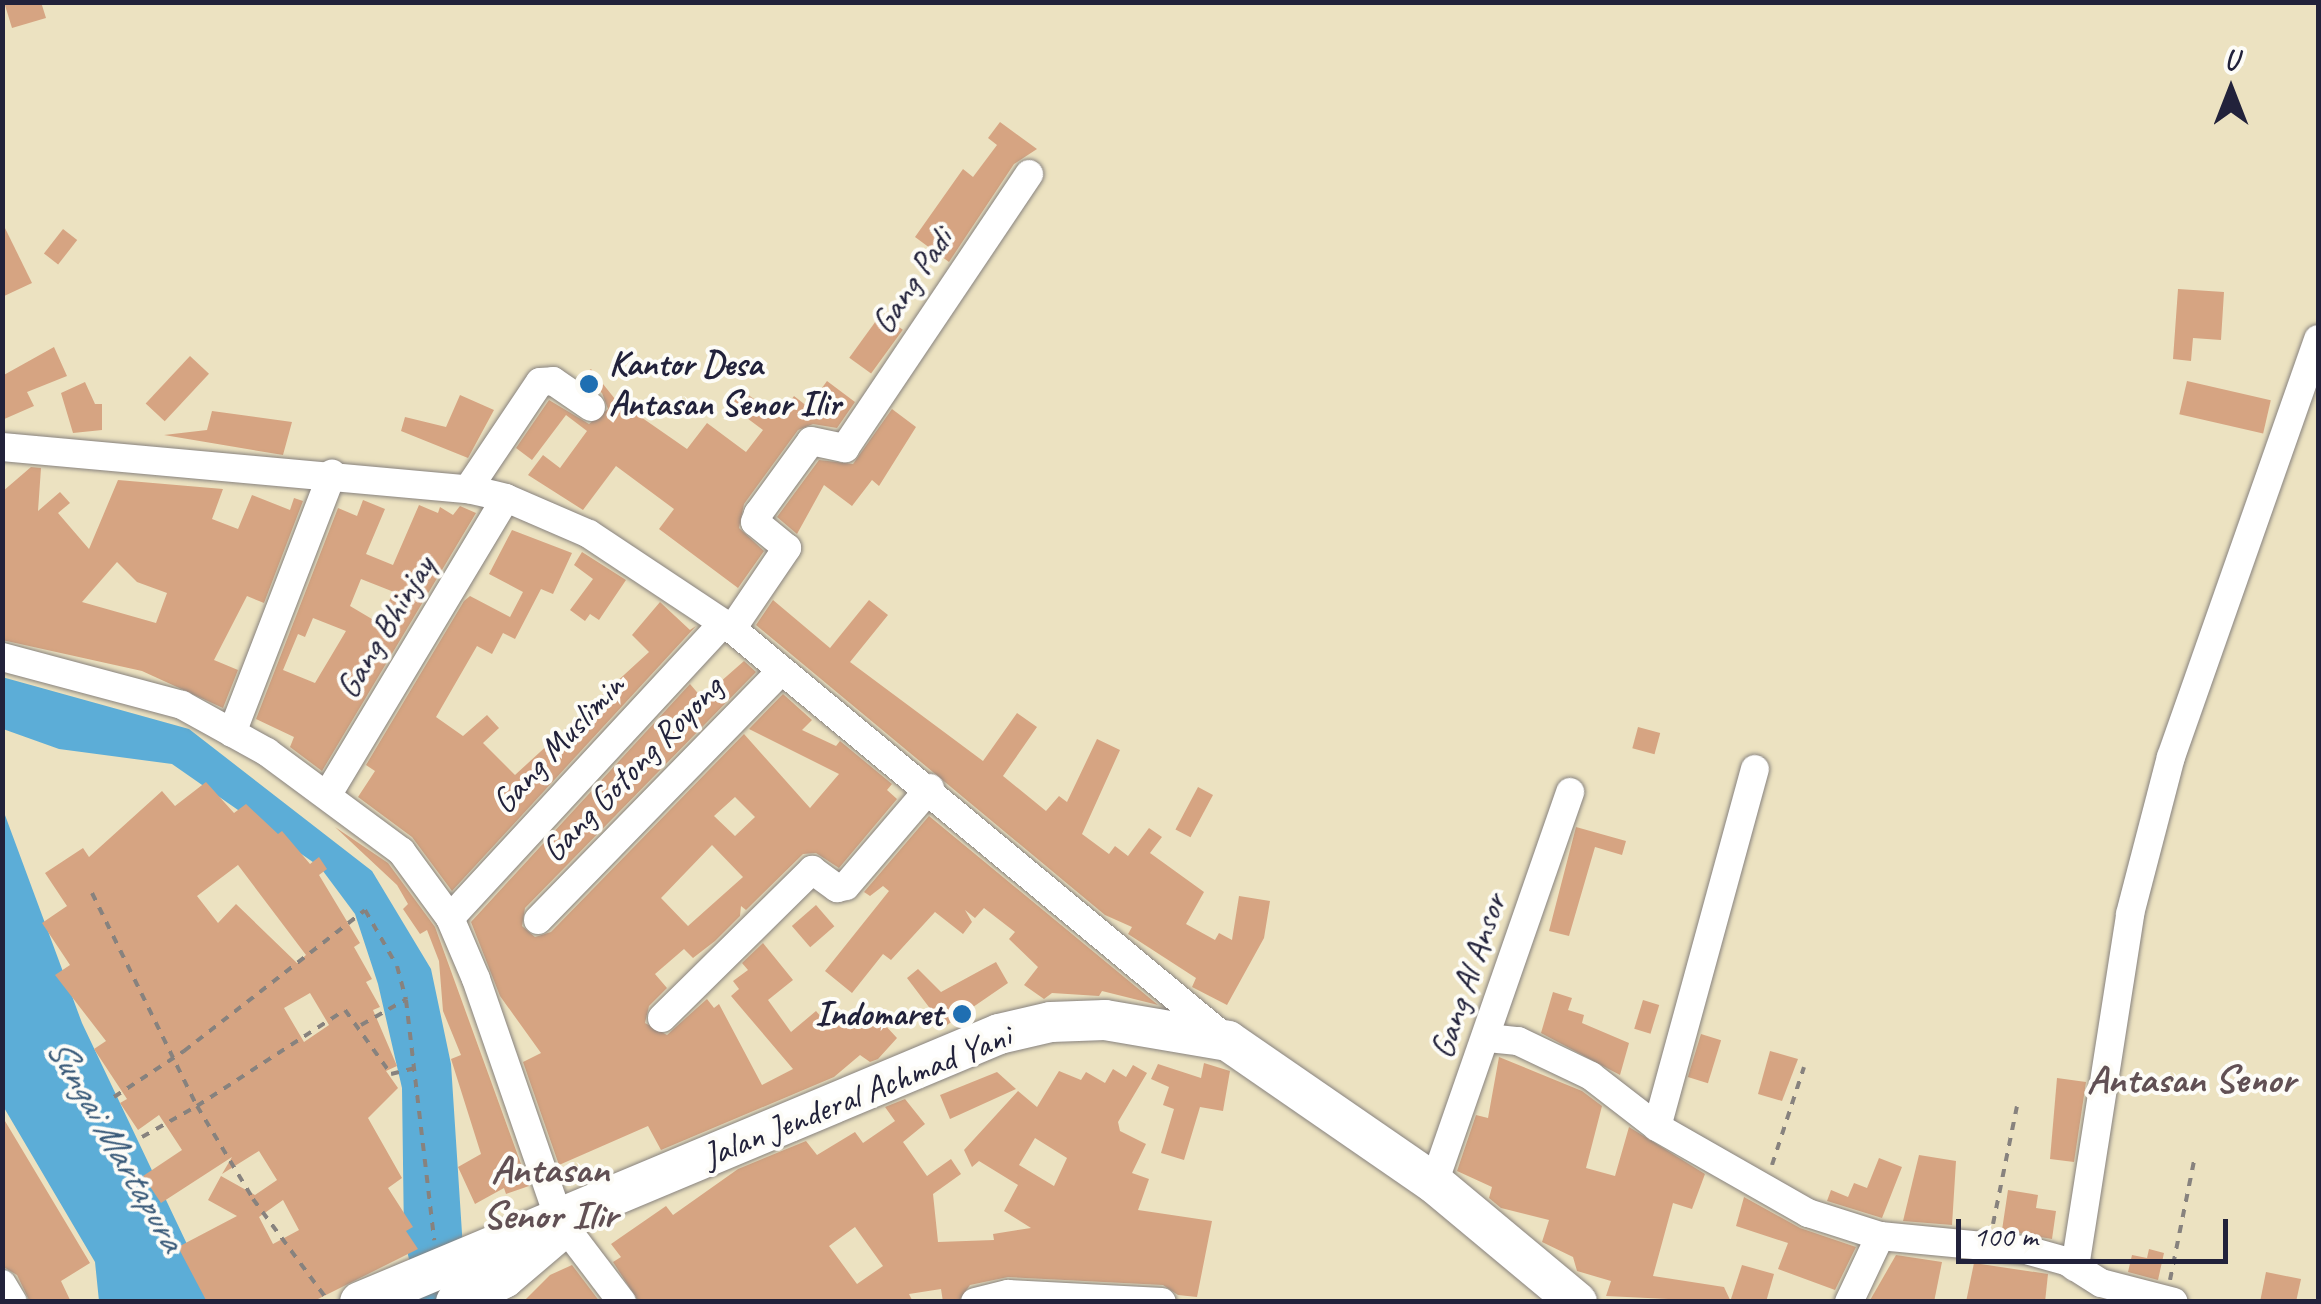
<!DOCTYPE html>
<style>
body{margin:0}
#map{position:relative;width:2321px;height:1304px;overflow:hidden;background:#ece2c1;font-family:Caveat,sans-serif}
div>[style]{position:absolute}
.water>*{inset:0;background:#5cadd7}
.building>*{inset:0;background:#d6a482;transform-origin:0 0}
.path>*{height:4px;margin-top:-2px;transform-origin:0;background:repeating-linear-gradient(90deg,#87827e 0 8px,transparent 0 16px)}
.roads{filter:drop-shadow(0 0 2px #87827e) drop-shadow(0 0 2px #87827e)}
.minor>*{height:28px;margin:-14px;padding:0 14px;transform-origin:14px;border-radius:14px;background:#fff}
.highway>*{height:40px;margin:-20px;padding:0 20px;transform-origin:20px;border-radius:20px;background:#fff}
.dots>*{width:28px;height:28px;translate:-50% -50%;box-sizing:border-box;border:5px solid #fdfcf7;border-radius:50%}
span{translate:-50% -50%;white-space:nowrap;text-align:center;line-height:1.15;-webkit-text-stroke:8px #fdfcf7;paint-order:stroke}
.street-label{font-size:35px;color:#22223b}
.poi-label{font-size:35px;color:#22223b;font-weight:700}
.left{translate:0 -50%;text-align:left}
.right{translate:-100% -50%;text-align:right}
.water-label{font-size:38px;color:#395a79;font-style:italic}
.quarter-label{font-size:40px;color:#615054;font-weight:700}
.frame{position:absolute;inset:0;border:5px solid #22223b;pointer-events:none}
.north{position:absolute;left:2181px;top:40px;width:100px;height:100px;-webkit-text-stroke:8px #fdfcf7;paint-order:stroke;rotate:0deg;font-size:28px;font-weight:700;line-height:40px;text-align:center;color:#22223b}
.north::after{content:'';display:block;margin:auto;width:35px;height:45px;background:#22223b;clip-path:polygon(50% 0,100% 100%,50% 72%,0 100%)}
.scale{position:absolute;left:1956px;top:1219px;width:272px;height:45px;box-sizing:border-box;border:5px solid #22223b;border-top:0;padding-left:12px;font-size:30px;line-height:35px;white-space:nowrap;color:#22223b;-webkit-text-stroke:8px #fdfcf7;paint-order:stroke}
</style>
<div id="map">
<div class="water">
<i style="clip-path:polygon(2px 677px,189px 729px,372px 871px,431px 969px,451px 1064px,464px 1264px,479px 1301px,419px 1301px,404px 1238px,402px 1088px,378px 984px,355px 914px,320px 867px,172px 764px,59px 749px,3px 729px)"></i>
<i style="clip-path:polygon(2px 807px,82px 1023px,214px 1301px,99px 1301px,95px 1262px,3px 1106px)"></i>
</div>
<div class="building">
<i style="clip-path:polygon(4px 2px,41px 2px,46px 18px,12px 28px)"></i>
<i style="clip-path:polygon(1000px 122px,1037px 149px,1014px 164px,949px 262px,915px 237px,963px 169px,973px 177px,997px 145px,988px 138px)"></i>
<i style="clip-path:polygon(2px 222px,32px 283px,2px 297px)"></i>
<i style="left:63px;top:229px;width:18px;height:31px;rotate:38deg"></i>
<i style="clip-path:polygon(2178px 289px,2224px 292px,2221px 340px,2193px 338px,2191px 361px,2173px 359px)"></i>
<i style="left:881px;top:314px;width:27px;height:54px;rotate:36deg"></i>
<i style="clip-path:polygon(54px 347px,67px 376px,27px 392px,34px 406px,2px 420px,2px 376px)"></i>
<i style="left:190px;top:356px;width:26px;height:65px;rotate:43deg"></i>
<i style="clip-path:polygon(565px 366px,580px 377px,591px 369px,615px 399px,687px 449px,707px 423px,746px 452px,763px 430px,724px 401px,736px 386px,779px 417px,794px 396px,808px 407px,827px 381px,855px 402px,837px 428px,813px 424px,798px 430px,744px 504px,739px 528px,764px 551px,738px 588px,659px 529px,674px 509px,616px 466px,583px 510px,528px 475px,543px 455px,560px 468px,587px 431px,566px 415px,532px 460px,516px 448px,549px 400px,589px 424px,608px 409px,602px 393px)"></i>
<i style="left:2187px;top:381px;width:86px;height:34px;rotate:13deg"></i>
<i style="clip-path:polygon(85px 382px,95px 404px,102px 404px,102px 430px,73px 433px,61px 393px)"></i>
<i style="clip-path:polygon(460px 395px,494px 410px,468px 458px,401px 431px,405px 417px,446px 427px)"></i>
<i style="clip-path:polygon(892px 409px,916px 427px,879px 486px,872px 480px,852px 506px,824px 485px,797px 534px,777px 517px,819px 460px,853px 464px)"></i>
<i style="clip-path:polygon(212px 411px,292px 422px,283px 455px,164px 435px,207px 430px)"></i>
<i style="clip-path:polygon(evenodd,31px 467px,41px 468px,38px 511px,60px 492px,70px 503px,58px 513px,89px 549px,118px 480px,223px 489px,212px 519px,238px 529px,252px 495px,290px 510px,294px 498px,303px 501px,264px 603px,247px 596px,214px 660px,238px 670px,223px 708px,142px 671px,2px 640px,2px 492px,31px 467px,117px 562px,137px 582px,167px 593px,156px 623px,82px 602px,117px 562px)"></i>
<i style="clip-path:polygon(evenodd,363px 500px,385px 509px,366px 554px,393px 565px,419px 505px,438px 513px,440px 507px,453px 515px,460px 506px,476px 513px,322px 771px,290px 747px,294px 737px,256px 719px,338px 508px,357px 516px,363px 500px,361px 579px,394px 592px,377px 622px,350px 606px,361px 579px,363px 500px,313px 618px,346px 631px,315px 683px,283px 670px,298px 634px,305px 637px,313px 618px)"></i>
<i style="clip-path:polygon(512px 530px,572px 553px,553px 594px,541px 589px,515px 639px,503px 633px,492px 654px,477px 646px,436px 717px,463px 736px,487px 715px,499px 728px,483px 743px,515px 775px,649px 652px,632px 635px,660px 602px,690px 630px,696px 626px,452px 891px,412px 837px,358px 797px,375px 771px,366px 765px,464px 601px,470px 596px,510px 617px,523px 592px,489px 574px)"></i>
<i style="clip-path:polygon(582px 552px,626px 580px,599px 620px,590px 614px,585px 621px,570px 610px,593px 579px,574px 565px)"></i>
<i style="clip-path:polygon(773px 600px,830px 648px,869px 600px,888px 615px,850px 662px,983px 761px,1017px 713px,1037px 727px,1003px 776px,1046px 811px,1059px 796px,1067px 802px,1097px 739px,1120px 750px,1082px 834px,1109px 854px,1115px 846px,1128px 856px,1149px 828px,1162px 837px,1150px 853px,1204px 892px,1186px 924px,1215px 940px,1219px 933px,1232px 940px,1239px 896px,1270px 901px,1264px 938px,1227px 1005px,1192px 987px,1196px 978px,1128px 934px,1132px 927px,1105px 915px,756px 625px)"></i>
<i style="clip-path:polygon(evenodd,744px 661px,756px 672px,525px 908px,522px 926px,535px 937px,551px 932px,744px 734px,810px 808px,839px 774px,749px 729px,783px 694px,812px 720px,802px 730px,836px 746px,840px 741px,892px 784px,887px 790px,897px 799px,839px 868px,816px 853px,803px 854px,746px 910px,741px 906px,740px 916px,715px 941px,693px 958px,684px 949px,655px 974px,667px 988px,649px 1006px,645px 1023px,667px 1035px,707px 999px,714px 1008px,719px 1004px,762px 1085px,793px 1069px,731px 996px,739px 989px,733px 981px,748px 970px,742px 963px,763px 943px,793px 980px,768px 1000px,791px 1032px,816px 1011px,830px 1027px,838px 1021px,845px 1028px,873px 1012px,897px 1038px,878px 1059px,870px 1062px,860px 1055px,834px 1077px,661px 1150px,648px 1126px,559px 1165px,523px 1062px,541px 1053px,500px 996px,471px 922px,690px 684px,702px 698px,744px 661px,735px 797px,755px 817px,735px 836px,714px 816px,735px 797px,744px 661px,712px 845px,743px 877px,688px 926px,661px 898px,712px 845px)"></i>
<i style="left:1638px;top:727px;width:23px;height:22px;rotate:15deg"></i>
<i style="clip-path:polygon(evenodd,206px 782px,234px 813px,246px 804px,278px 834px,282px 831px,310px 864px,319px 857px,327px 869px,319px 875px,360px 943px,354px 947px,372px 979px,366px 982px,380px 1007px,373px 1010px,397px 1066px,386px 1071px,398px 1088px,368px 1118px,402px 1178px,388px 1188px,413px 1227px,406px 1231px,418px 1249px,312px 1302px,207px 1302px,178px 1247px,237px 1216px,208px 1200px,221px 1176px,255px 1195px,277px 1180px,259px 1151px,222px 1174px,232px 1157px,161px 1203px,143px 1176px,182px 1150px,159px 1115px,138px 1130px,120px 1103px,127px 1099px,94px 1049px,106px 1041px,55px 975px,70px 965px,42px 923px,67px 906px,45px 873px,83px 848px,89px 857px,162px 791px,175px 806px,206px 782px,238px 865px,306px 955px,297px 963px,236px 904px,218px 923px,197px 896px,238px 865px,206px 782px,310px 993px,329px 1025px,304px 1042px,284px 1008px,310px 993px,206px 782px,283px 1200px,299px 1230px,273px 1244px,259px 1217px,283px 1200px)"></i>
<i style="left:1198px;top:787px;width:17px;height:48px;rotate:28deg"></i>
<i style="clip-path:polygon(929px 816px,1158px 1005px,1102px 991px,1099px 996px,1052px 993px,1044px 999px,1024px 985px,1038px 967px,1009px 939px,1015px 932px,984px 908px,975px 918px,965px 910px,972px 922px,963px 934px,935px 912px,891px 960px,883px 954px,852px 993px,825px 971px,889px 891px,883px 886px,870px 896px,864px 892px)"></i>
<i style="clip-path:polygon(335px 827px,388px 863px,435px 927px,529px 1186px,506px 1194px,504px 1188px,475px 1204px,458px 1167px,481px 1154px,451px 1059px,461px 1055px,443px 1011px,439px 961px,427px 930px,420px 934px,403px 909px,408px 904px,397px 885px)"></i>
<i style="clip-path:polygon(1576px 827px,1626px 841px,1622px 855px,1595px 847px,1569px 936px,1549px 931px)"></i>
<i style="left:816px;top:905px;width:28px;height:32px;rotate:49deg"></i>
<i style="clip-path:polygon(996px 962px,1008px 983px,944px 1027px,907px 978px,918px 969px,941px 992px)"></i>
<i style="clip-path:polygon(1553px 992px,1572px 998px,1568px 1010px,1584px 1015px,1582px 1023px,1629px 1043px,1620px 1075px,1541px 1033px)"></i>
<i style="left:1643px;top:1000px;width:17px;height:30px;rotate:17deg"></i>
<i style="left:1701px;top:1034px;width:21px;height:45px;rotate:17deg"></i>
<i style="clip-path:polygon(1770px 1051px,1798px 1059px,1782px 1101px,1758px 1094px)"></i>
<i style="clip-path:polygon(1499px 1057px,1582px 1091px,1602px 1106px,1586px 1168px,1615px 1176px,1629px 1127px,1705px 1174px,1692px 1209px,1673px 1203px,1653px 1276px,1724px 1287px,1731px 1302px,1606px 1296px,1611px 1281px,1577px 1271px,1573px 1257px,1542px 1242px,1549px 1220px,1501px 1208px,1489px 1198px,1492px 1187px,1457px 1171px,1476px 1115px,1488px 1118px)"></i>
<i style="clip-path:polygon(1204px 1063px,1230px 1071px,1223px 1111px,1200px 1107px,1184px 1160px,1161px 1153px,1174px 1109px,1163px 1105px,1169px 1087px,1151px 1079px,1158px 1064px,1201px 1078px)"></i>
<i style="clip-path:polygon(evenodd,1133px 1065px,1147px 1073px,1118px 1122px,1120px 1131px,1146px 1144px,1132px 1173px,1149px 1179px,1138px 1210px,1212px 1221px,1197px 1297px,1178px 1295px,1163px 1285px,1008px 1277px,970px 1285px,958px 1302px,943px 1302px,941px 1289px,909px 1294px,913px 1302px,639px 1302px,613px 1262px,621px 1257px,611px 1244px,666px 1206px,673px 1215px,738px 1169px,806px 1141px,817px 1155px,855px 1132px,863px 1143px,895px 1121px,885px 1107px,905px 1099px,925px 1124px,903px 1142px,927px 1176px,951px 1159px,961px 1174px,933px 1194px,938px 1242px,994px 1240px,993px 1234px,1031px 1228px,1004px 1211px,1018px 1185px,979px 1161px,972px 1167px,964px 1150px,1018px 1091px,1037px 1107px,1059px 1071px,1081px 1080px,1086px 1072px,1105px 1083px,1113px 1069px,1126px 1077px,1133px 1065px,1035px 1138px,1067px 1158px,1054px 1186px,1019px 1165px,1035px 1138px,1133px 1065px,855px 1227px,883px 1266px,857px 1284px,829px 1246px,855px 1227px)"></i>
<i style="clip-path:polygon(997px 1072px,1016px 1089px,950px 1119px,940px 1095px)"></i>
<i style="clip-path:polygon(2057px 1078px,2086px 1082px,2074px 1162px,2050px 1159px)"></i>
<i style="clip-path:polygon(2px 1116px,90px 1263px,61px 1281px,71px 1302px,30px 1302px,17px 1275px,2px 1266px)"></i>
<i style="clip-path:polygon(1919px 1155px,1956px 1161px,1952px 1225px,1903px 1221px)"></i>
<i style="clip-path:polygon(1879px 1158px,1902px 1167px,1882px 1218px,1827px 1201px,1831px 1190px,1848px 1197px,1854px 1183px,1867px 1188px)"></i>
<i style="clip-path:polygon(2008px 1190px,2038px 1195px,2036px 1208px,2056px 1211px,2052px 1239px,2002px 1230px)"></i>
<i style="clip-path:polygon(1744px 1197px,1800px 1228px,1856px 1247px,1835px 1290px,1778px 1269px,1788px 1243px,1736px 1226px)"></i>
<i style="clip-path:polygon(2149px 1249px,2164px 1253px,2158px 1280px,2128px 1272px,2132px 1255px,2147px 1258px)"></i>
<i style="clip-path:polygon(1896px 1255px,1942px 1262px,1934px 1302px,1869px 1302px)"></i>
<i style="clip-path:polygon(1974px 1263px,2048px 1274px,2045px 1302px,1966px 1302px)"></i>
<i style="clip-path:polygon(572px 1265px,600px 1302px,523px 1302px,550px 1275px)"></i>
<i style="clip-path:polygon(1742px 1265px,1774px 1274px,1766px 1302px,1731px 1299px)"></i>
<i style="clip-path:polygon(2266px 1272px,2301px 1279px,2296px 1302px,2260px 1302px)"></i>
</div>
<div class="path">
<i style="left:92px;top:893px;width:237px;rotate:63.8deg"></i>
<i style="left:197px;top:1106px;width:176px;rotate:-33deg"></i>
<i style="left:345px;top:1010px;width:79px;rotate:54.3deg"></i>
<i style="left:391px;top:1074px;width:25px;rotate:-14deg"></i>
<i style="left:361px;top:1025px;width:51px;rotate:-29.6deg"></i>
<i style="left:114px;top:1097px;width:84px;rotate:-33.3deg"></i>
<i style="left:184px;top:1051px;width:229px;rotate:-37.9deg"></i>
<i style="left:365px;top:910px;width:64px;rotate:60.3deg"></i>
<i style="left:397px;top:966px;width:35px;rotate:75deg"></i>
<i style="left:406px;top:1000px;width:242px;rotate:83.3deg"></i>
<i style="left:142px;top:1137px;width:63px;rotate:-29.4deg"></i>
<i style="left:197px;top:1106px;width:109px;rotate:58.9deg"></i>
<i style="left:253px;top:1199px;width:128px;rotate:53.6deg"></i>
<i style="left:1772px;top:1165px;width:103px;rotate:-71.9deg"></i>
<i style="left:1993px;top:1224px;width:120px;rotate:-78.5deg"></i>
<i style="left:2170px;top:1280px;width:126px;rotate:-78.6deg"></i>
</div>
<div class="roads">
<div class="minor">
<i style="left:2px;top:447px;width:468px;rotate:5.2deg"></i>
<i style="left:468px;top:489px;width:39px;rotate:13deg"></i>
<i style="left:506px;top:498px;width:90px;rotate:23.4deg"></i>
<i style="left:589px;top:534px;width:172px;rotate:33.6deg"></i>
<i style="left:732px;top:629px;width:639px;rotate:39.67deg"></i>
<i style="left:468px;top:489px;width:129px;rotate:-56.1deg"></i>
<i style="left:540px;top:382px;width:13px;rotate:-4deg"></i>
<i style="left:553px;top:381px;width:46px;rotate:34.4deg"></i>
<i style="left:732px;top:629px;width:98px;rotate:-55.8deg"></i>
<i style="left:787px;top:548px;width:41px;rotate:-140.9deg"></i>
<i style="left:755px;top:522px;width:9px;rotate:-69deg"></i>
<i style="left:758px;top:514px;width:90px;rotate:-54deg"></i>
<i style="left:811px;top:441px;width:35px;rotate:12deg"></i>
<i style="left:845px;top:448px;width:330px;rotate:-56.1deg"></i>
<i style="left:2px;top:657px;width:186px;rotate:14.9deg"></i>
<i style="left:182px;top:705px;width:97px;rotate:28.9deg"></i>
<i style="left:267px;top:752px;width:167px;rotate:36.5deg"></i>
<i style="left:401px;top:851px;width:83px;rotate:53.8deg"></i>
<i style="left:450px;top:918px;width:66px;rotate:66.9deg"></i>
<i style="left:476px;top:979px;width:254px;rotate:70.9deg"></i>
<i style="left:559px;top:1219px;width:104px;rotate:52.8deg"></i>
<i style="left:232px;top:733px;width:278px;rotate:-68.9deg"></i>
<i style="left:328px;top:794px;width:345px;rotate:-59deg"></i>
<i style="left:450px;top:918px;width:402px;rotate:-47.2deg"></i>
<i style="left:538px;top:920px;width:348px;rotate:-45.7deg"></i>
<i style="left:662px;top:1018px;width:211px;rotate:-44.6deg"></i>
<i style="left:812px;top:870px;width:31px;rotate:36deg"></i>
<i style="left:837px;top:888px;width:9px;rotate:-13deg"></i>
<i style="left:846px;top:886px;width:129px;rotate:-49.4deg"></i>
<i style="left:1488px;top:1038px;width:30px;rotate:6deg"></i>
<i style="left:1518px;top:1041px;width:81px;rotate:25.6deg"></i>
<i style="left:1591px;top:1076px;width:83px;rotate:37.7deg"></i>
<i style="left:1657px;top:1127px;width:174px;rotate:29.7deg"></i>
<i style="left:1808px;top:1213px;width:76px;rotate:17.7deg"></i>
<i style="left:1657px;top:1127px;width:371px;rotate:-74.7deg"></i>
<i style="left:1434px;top:1183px;width:414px;rotate:-70.8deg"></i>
<i style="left:2075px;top:1267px;width:357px;rotate:-81.1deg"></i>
<i style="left:2130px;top:914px;width:162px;rotate:-75.4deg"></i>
<i style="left:2171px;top:757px;width:443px;rotate:-70.6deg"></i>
<i style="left:2px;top:1284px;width:21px;rotate:59deg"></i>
<i style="left:975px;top:1302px;width:34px;rotate:-14deg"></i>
<i style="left:1008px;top:1294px;width:154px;rotate:3deg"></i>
<i style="left:1849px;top:1302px;width:73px;rotate:-64.8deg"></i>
<i style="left:1880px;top:1236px;width:147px;rotate:5.5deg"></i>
<i style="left:2026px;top:1250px;width:41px;rotate:15.4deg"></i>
<i style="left:2066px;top:1261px;width:41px;rotate:32.2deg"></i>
<i style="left:2101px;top:1283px;width:75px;rotate:14.6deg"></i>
</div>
<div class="highway">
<i style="left:360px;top:1302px;width:693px;rotate:-22.75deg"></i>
<i style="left:999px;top:1034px;width:53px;rotate:-13deg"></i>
<i style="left:1051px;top:1022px;width:54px;rotate:-2.1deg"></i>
<i style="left:1105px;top:1020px;width:125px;rotate:9.7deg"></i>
<i style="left:1228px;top:1041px;width:250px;rotate:34.6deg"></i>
<i style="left:1434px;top:1183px;width:186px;rotate:39.8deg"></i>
<i style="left:456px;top:1302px;width:54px;rotate:-26.6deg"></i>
<i style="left:504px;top:1278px;width:79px;rotate:-40.4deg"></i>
</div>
</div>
<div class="dots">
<i style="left:589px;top:384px;background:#1f6fb2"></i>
<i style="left:962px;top:1014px;background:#1f6fb2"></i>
</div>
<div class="street-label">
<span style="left:912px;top:281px;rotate:-56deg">Gang Padi</span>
<span style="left:385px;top:627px;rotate:-59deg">Gang Bhinjay</span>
<span style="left:558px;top:744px;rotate:-47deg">Gang Muslimin</span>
<span style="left:632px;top:769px;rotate:-46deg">Gang Gotong Royong</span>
<span style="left:1468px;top:976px;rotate:-71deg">Gang Al Ansor</span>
<span style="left:857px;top:1096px;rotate:-22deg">Jalan Jenderal Achmad Yani</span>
</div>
<div class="poi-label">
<span class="left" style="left:609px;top:384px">Kantor Desa<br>Antasan Senor Ilir</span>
<span class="right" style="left:942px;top:1014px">Indomaret</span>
</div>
<div class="water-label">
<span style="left:116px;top:1144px;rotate:60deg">Sungai Martapura</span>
</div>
<div class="quarter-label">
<span style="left:2191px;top:1079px">Antasan Senor</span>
<span style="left:550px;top:1192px">Antasan<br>Senor Ilir</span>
</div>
<div class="frame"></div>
<div class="north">U</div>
<div class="scale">100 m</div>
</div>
